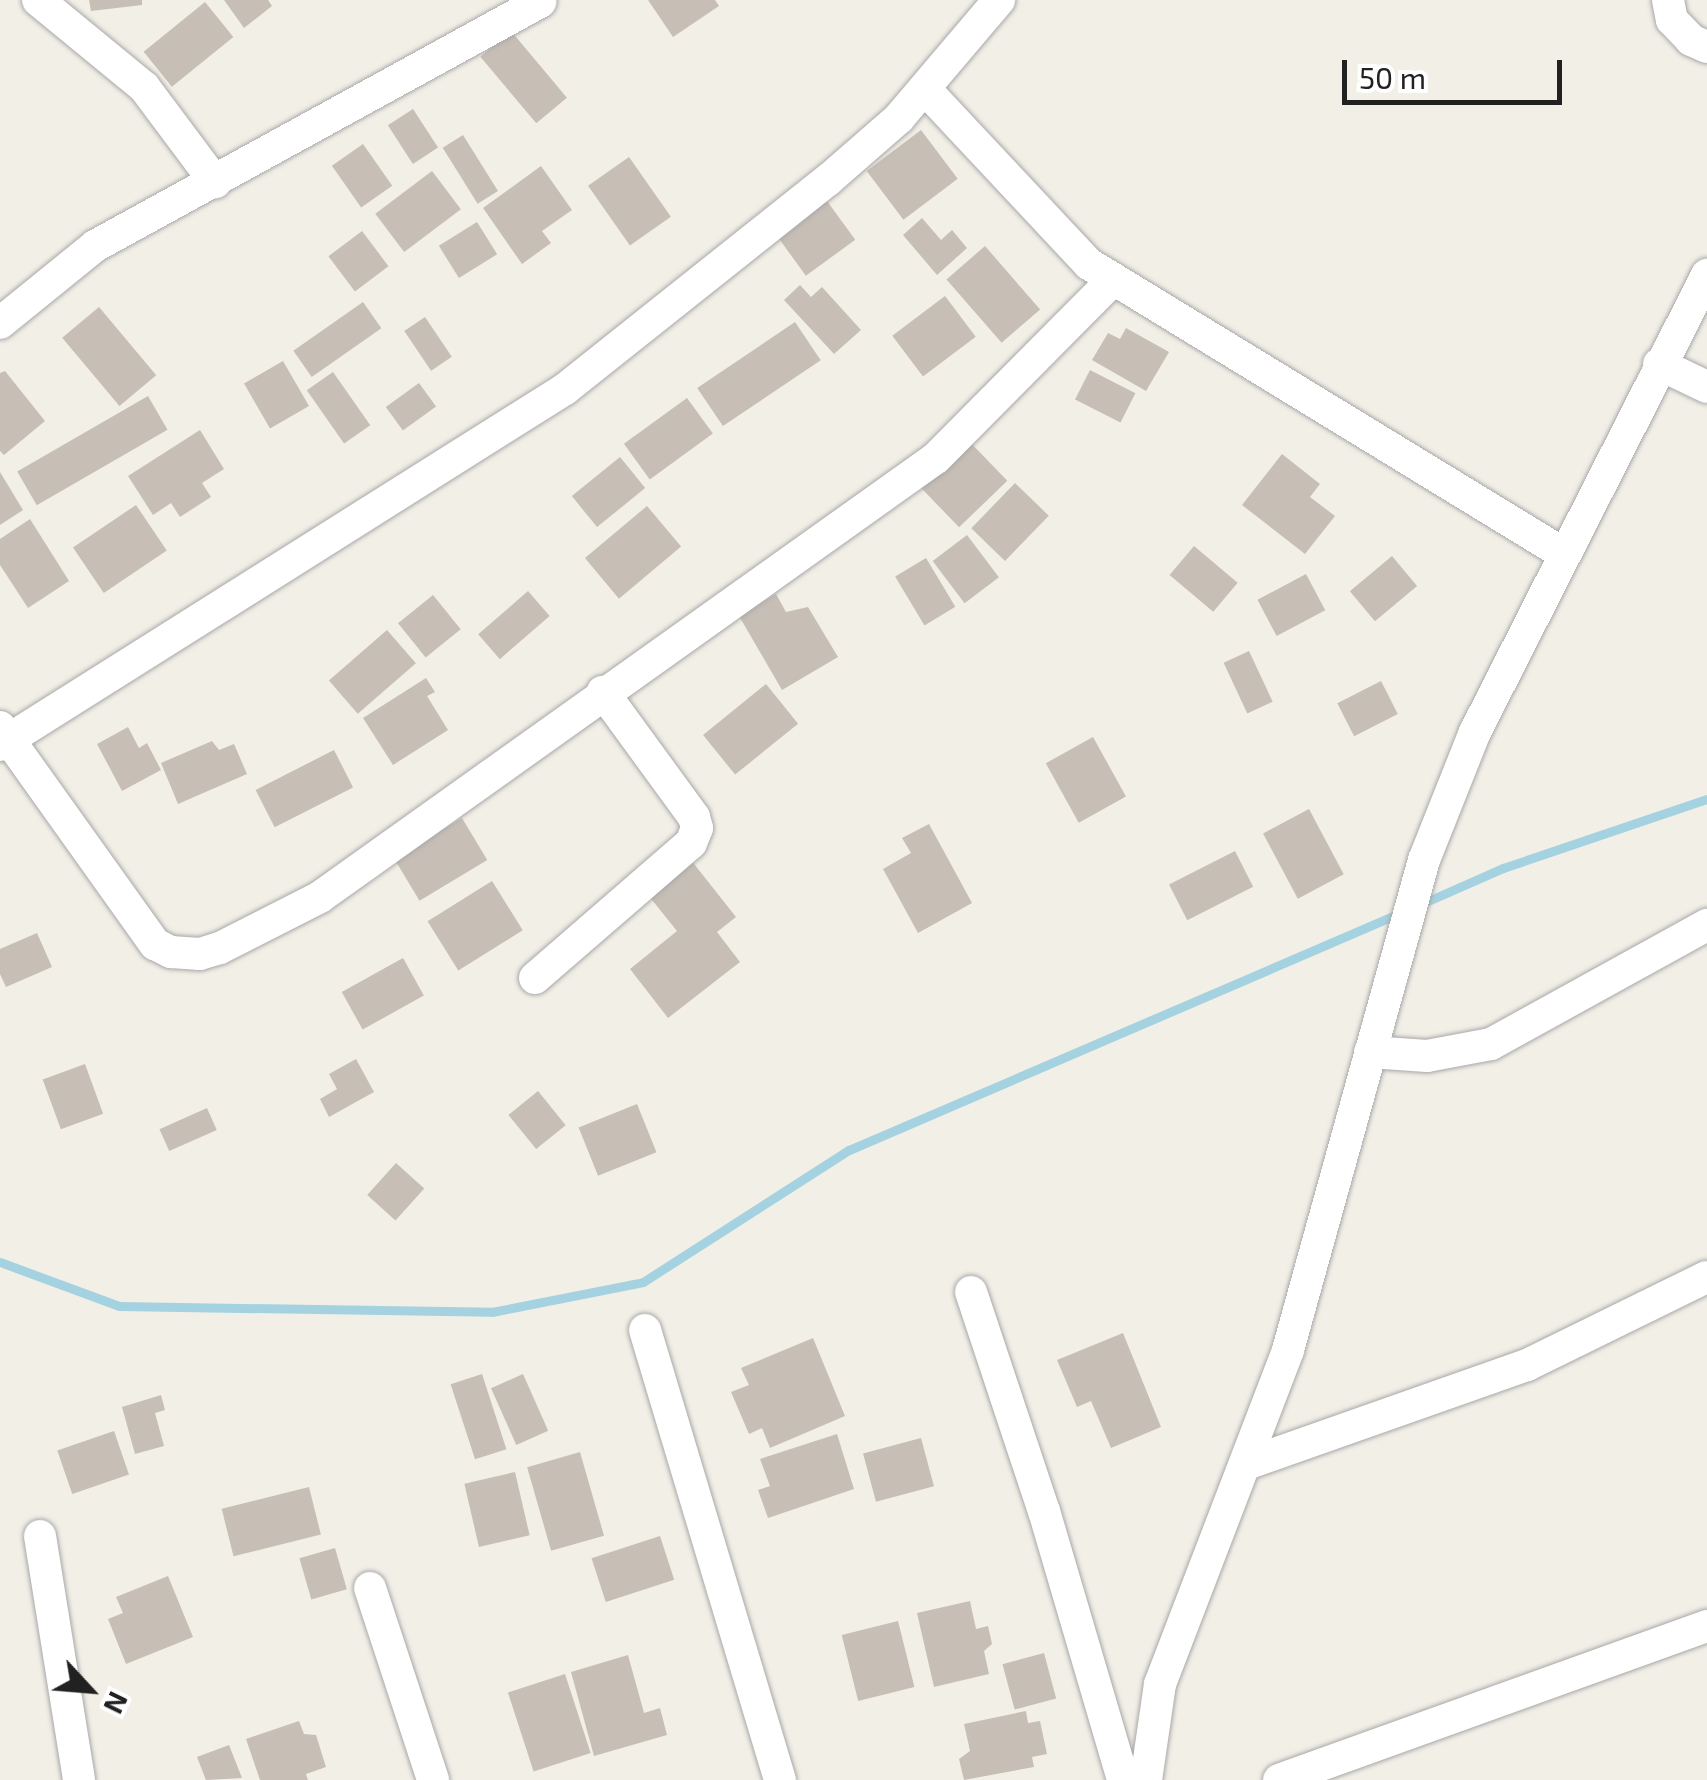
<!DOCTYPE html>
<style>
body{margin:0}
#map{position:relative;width:1707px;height:1780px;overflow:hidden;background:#f2efe7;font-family:"Exo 2",sans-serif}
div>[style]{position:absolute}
.stream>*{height:9px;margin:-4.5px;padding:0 4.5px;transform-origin:4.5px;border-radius:4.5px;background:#a5d2e1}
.building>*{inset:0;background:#c7beb6;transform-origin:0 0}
.roads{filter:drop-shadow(0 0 2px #a8a8a8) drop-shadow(0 0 2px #a8a8a8)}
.street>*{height:32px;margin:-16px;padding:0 16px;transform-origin:16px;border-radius:16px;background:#fff}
span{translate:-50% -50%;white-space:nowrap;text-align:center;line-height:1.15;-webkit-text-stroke:8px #fff;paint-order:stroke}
.north{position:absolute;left:40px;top:1640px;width:100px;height:100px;-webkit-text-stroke:8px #fff;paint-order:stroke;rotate:116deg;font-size:28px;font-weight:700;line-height:40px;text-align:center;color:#212121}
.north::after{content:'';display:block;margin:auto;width:35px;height:45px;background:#212121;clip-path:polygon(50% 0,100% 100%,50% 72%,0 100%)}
.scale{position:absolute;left:1342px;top:60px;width:220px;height:45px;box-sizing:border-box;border:5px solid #212121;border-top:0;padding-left:12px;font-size:30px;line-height:35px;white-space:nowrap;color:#212121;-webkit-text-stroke:8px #fff;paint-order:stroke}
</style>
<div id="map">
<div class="stream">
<i style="left:1419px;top:905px;width:92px;rotate:-23.8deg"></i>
<i style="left:1503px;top:868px;width:215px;rotate:-18.7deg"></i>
<i style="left:0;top:1262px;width:127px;rotate:20.3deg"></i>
<i style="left:119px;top:1306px;width:373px;rotate:0.9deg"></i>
<i style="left:492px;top:1312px;width:154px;rotate:-11.2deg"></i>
<i style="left:643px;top:1282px;width:245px;rotate:-32.7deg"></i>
<i style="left:849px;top:1150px;width:600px;rotate:-23.27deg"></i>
</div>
<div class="building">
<i style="clip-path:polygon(89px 0,142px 0,142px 5px,91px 11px)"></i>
<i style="clip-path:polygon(224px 0,268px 0,272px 6px,244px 28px)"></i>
<i style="clip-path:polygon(648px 0,715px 0,719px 6px,673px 37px)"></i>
<i style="left:205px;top:2px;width:45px;height:79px;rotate:51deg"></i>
<i style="left:511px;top:31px;width:87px;height:40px;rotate:50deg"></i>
<i style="left:413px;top:109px;width:46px;height:30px;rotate:57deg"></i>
<i style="left:921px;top:130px;width:61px;height:68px;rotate:53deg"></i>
<i style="left:463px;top:135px;width:66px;height:24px;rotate:58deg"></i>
<i style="left:363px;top:144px;width:51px;height:38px;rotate:55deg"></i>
<i style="left:629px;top:157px;width:73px;height:50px;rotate:55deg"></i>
<i style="clip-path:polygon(541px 166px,572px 210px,542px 231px,551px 243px,522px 264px,483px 208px)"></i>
<i style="left:432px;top:171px;width:48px;height:71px;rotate:53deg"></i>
<i style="left:827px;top:201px;width:48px;height:61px;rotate:54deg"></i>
<i style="clip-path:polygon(922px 218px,941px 240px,952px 230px,967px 248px,937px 275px,903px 235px)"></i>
<i style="left:477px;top:222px;width:38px;height:45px;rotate:58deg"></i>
<i style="left:362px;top:231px;width:44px;height:42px;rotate:53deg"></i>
<i style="left:985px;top:246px;width:84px;height:51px;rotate:49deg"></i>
<i style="clip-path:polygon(800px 285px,811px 297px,822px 287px,861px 330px,834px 354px,784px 300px)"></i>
<i style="left:945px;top:296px;width:51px;height:66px;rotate:53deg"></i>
<i style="left:363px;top:302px;width:32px;height:85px;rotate:55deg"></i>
<i style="left:99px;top:307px;width:89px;height:48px;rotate:50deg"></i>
<i style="left:425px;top:317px;width:48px;height:25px;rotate:56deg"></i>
<i style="left:795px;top:322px;width:46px;height:118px;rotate:56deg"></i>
<i style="clip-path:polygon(1126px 328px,1169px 352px,1146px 391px,1092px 360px,1108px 333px,1120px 339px)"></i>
<i style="left:283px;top:361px;width:52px;height:45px;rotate:60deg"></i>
<i style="left:1090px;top:370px;width:51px;height:33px;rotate:27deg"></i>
<i style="clip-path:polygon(5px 371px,45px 421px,4px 455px,0 451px,0 373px)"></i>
<i style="left:333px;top:372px;width:65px;height:32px;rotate:55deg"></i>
<i style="left:419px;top:383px;width:29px;height:41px;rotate:54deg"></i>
<i style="left:148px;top:396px;width:39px;height:151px;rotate:60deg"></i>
<i style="left:687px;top:398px;width:44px;height:78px;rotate:54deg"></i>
<i style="clip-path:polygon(200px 430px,224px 469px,202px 483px,211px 497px,180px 517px,171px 503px,153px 515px,128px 476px)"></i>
<i style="left:967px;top:439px;width:58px;height:67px;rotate:46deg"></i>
<i style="clip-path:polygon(1282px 454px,1320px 484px,1310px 497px,1335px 516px,1305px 554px,1242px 505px)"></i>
<i style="left:620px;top:457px;width:40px;height:62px;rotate:51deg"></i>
<i style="clip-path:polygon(0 472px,23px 510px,0 525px)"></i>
<i style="left:1015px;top:483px;width:47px;height:63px;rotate:44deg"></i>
<i style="left:136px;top:505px;width:55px;height:76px;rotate:56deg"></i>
<i style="left:647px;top:506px;width:53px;height:81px;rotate:50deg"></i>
<i style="clip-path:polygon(30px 519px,69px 581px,28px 608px,0 565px,0 539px)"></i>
<i style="left:967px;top:535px;width:53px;height:43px;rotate:53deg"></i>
<i style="left:1194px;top:546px;width:57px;height:38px;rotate:40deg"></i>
<i style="left:1392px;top:556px;width:39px;height:55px;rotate:50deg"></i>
<i style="left:926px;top:558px;width:57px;height:36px;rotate:59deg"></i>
<i style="left:1306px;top:574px;width:41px;height:55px;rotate:62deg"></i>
<i style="left:528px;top:591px;width:33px;height:66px;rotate:49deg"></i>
<i style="clip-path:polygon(776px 594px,786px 612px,808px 607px,838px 657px,782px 690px,739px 616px)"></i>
<i style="left:433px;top:595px;width:44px;height:45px;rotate:51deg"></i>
<i style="left:387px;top:630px;width:44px;height:77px;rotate:49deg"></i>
<i style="left:1249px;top:651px;width:56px;height:28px;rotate:65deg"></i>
<i style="clip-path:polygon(426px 678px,435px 692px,427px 696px,448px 730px,393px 765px,363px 718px)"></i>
<i style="left:1381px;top:681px;width:37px;height:49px;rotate:63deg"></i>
<i style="left:766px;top:684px;width:51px;height:81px;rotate:51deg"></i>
<i style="clip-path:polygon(128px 727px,139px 748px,147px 743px,161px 770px,122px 791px,97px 744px)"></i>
<i style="left:1093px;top:737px;width:68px;height:54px;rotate:61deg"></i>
<i style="clip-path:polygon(212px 741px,219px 750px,234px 744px,247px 774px,178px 804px,161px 763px)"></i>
<i style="left:334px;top:750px;width:42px;height:88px;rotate:63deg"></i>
<i style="left:1309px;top:809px;width:74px;height:52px;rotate:62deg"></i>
<i style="left:462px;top:818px;width:49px;height:79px;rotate:59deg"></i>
<i style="clip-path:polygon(929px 824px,972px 903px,918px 933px,883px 869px,911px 853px,902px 838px)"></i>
<i style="left:1235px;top:851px;width:40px;height:74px;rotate:63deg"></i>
<i style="clip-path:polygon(687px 855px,736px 917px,717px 932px,740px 962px,668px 1018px,630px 969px,677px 931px,644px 890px)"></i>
<i style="left:492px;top:881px;width:58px;height:76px;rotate:58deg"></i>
<i style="clip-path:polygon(37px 933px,52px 967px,6px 987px,0 974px,0 949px)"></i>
<i style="left:403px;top:958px;width:43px;height:70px;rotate:61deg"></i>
<i style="clip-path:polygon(356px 1059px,374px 1092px,329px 1117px,320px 1099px,337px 1089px,329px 1074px)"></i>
<i style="left:85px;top:1064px;width:53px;height:45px;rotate:70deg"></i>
<i style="left:538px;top:1091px;width:44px;height:38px;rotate:51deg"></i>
<i style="left:637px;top:1104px;width:52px;height:63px;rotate:68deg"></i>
<i style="left:207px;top:1108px;width:24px;height:52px;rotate:66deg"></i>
<i style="left:396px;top:1163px;width:38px;height:43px;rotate:42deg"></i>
<i style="clip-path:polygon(1123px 1333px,1161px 1427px,1111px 1448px,1091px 1401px,1077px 1407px,1057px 1360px)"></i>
<i style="clip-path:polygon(813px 1338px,845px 1416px,770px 1448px,762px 1428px,749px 1434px,731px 1392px,749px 1385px,741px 1368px)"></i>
<i style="left:482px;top:1374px;width:79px;height:33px;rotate:72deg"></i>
<i style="left:523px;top:1374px;width:62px;height:35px;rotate:66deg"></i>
<i style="clip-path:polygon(161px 1395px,165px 1410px,155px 1413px,164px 1446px,135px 1454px,122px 1407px)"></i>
<i style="left:114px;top:1431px;width:46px;height:60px;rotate:71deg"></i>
<i style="clip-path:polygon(837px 1434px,854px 1489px,768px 1518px,758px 1490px,770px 1486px,760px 1459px)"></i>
<i style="left:921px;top:1438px;width:50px;height:60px;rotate:75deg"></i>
<i style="left:580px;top:1452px;width:87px;height:55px;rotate:74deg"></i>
<i style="left:515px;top:1472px;width:65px;height:52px;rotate:77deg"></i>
<i style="left:309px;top:1487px;width:49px;height:90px;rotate:76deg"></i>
<i style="left:660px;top:1536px;width:46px;height:72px;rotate:72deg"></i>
<i style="left:335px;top:1548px;width:43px;height:37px;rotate:74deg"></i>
<i style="clip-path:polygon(168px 1576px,193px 1637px,126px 1664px,108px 1619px,123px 1613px,116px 1597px)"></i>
<i style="clip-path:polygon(970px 1601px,976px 1629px,988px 1626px,992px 1644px,984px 1651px,989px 1674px,934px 1687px,917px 1613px)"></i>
<i style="left:898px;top:1621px;width:68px;height:58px;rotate:76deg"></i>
<i style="left:1044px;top:1653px;width:47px;height:43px;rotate:75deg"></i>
<i style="clip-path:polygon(628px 1655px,644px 1713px,660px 1708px,667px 1735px,594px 1756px,571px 1672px)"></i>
<i style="left:565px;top:1674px;width:83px;height:60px;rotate:72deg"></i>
<i style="clip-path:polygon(1026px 1711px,1028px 1723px,1040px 1721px,1047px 1754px,1032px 1757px,1034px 1767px,964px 1780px,959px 1759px,970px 1751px,964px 1724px)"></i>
<i style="clip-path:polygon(299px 1721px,304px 1734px,316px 1735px,326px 1767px,306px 1774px,308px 1780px,260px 1780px,246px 1739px)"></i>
<i style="clip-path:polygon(229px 1745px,242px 1778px,206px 1780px,197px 1757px)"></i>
</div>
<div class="roads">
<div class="street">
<i style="left:38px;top:0;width:137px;rotate:39.4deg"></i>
<i style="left:144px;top:87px;width:119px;rotate:53.2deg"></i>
<i style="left:1668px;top:0;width:20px;rotate:79deg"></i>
<i style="left:1672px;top:20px;width:28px;rotate:46deg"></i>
<i style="left:1691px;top:40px;width:17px;rotate:24deg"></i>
<i style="left:925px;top:89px;width:240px;rotate:46.9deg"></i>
<i style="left:1089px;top:264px;width:557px;rotate:31.41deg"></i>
<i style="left:0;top:323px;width:122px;rotate:-39deg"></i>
<i style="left:95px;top:246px;width:508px;rotate:-28.74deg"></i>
<i style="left:1659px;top:364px;width:53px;rotate:25.6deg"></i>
<i style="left:0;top:727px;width:267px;rotate:54.5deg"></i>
<i style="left:155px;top:944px;width:18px;rotate:27deg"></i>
<i style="left:171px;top:952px;width:29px;rotate:4deg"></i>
<i style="left:200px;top:954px;width:21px;rotate:-17deg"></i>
<i style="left:220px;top:948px;width:112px;rotate:-27deg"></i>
<i style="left:320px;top:897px;width:756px;rotate:-35.48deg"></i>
<i style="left:936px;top:458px;width:252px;rotate:-45.2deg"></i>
<i style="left:0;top:745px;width:668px;rotate:-32.21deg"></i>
<i style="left:565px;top:389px;width:336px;rotate:-38.5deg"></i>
<i style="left:828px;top:180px;width:94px;rotate:-41.1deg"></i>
<i style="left:899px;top:118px;width:155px;rotate:-49.7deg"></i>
<i style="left:535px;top:978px;width:206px;rotate:-40.9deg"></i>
<i style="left:691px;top:843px;width:16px;rotate:-68deg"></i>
<i style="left:697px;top:828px;width:11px;rotate:-105deg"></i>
<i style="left:694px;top:817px;width:155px;rotate:-126.1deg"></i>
<i style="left:1370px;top:1052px;width:57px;rotate:4deg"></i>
<i style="left:1427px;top:1056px;width:65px;rotate:-10.6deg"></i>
<i style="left:1491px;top:1044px;width:247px;rotate:-28.9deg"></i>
<i style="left:971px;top:1292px;width:231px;rotate:71.6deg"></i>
<i style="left:1044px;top:1511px;width:280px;rotate:73.6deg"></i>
<i style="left:645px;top:1330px;width:470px;rotate:73.3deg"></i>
<i style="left:1246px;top:1464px;width:298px;rotate:-19.4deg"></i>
<i style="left:1527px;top:1365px;width:200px;rotate:-26.1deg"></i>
<i style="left:40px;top:1536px;width:247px;rotate:80.9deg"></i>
<i style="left:370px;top:1588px;width:202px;rotate:71.8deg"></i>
<i style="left:1146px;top:1780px;width:97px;rotate:-81.7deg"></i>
<i style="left:1160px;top:1684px;width:358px;rotate:-69deg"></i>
<i style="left:1288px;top:1350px;width:509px;rotate:-74.49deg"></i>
<i style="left:1424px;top:860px;width:138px;rotate:-68.3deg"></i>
<i style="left:1475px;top:732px;width:513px;rotate:-63.08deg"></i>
<i style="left:1279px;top:1780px;width:455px;rotate:-19.8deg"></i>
</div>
</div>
<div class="north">N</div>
<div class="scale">50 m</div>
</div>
